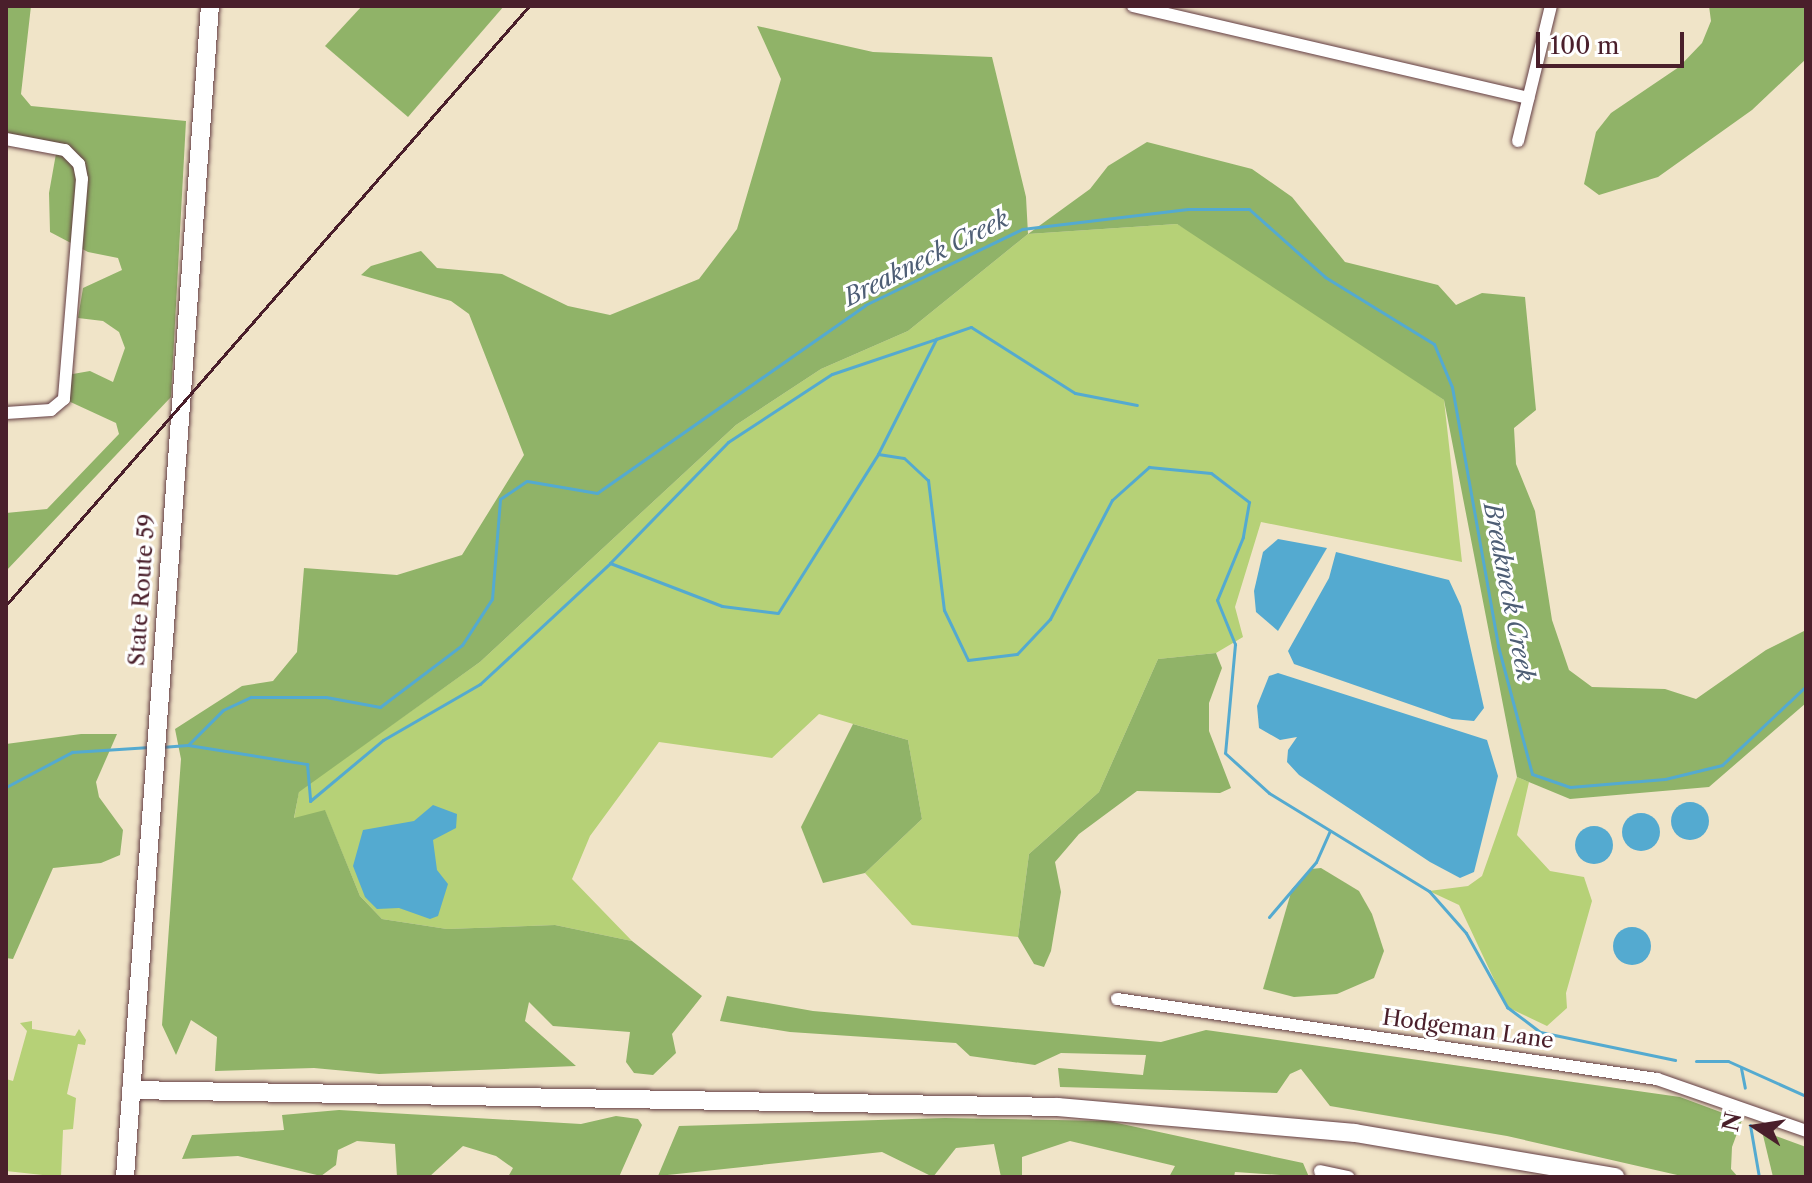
<!DOCTYPE html>
<style>
body{margin:0}
#map{position:relative;width:1812px;height:1183px;overflow:hidden;background:#f0e4c8;font-family:"Libre Caslon Text",serif}
div>[style]{position:absolute}
.green>*{inset:0;background:#b6d177}
.forest>*{inset:0;background:#90b368}
.water>*{inset:0;background:#54aad0}
.round{border-radius:50%}
.stream>*{height:3px;margin:-1.5px;padding:0 1.5px;transform-origin:1.5px;border-radius:1.5px;background:#54aad0}
.roads{filter:drop-shadow(0 0 2px #633d43) drop-shadow(0 0 2px #633d43)}
.street>*{height:12px;margin:-6px;padding:0 6px;transform-origin:6px;border-radius:6px;background:#fff}
.primary>*{height:18px;margin:-9px;padding:0 9px;transform-origin:9px;border-radius:9px;background:#fff}
.rail>*{height:3px;margin:-1.5px;padding:0 1.5px;transform-origin:1.5px;border-radius:1.5px;background:#4a1f2b}
span{translate:-50% -50%;white-space:nowrap;text-align:center;line-height:1.15;-webkit-text-stroke:6px #fff;paint-order:stroke}
.street-label{font-size:22px;color:#4a1f2b}
.water-label{font-size:24px;color:#4e5e75;font-style:italic}
.frame{position:absolute;inset:0;border:8px solid #4a1f2b;pointer-events:none}
.north{position:absolute;left:1716px;top:1087px;width:80px;height:80px;-webkit-text-stroke:6px #fff;paint-order:stroke;rotate:282deg;font-size:22px;font-weight:700;line-height:32px;text-align:center;color:#4a1f2b}
.north::after{content:'';display:block;margin:auto;width:28px;height:36px;background:#4a1f2b;clip-path:polygon(50% 0,100% 100%,50% 72%,0 100%)}
.scale{position:absolute;left:1536px;top:32px;width:148px;height:36px;box-sizing:border-box;border:4px solid #4a1f2b;border-top:0;padding-left:10px;font-size:24px;line-height:28px;white-space:nowrap;color:#4a1f2b;-webkit-text-stroke:6px #fff;paint-order:stroke}
</style>
<div id="map">
<div class="green">
<i style="clip-path:polygon(1177px 224px,1245px 263px,1444px 400px,1462px 562px,1261px 522px,1235px 607px,1243px 637px,1216px 653px,1158px 659px,1099px 792px,1029px 854px,1018px 937px,912px 925px,865px 873px,922px 819px,908px 740px,819px 714px,772px 758px,659px 742px,590px 836px,572px 879px,632px 941px,555px 925px,447px 929px,382px 919px,360px 896px,325px 811px,294px 819px,299px 791px,480px 662px,736px 425px,821px 369px,908px 331px,1028px 234px)"></i>
<i style="clip-path:polygon(1517px 777px,1529px 782px,1517px 835px,1550px 871px,1584px 877px,1592px 901px,1566px 993px,1567px 1008px,1547px 1026px,1507px 1007px,1459px 905px,1429px 891px,1468px 886px,1482px 876px)"></i>
<i style="clip-path:polygon(32px 1021px,32px 1029px,75px 1036px,79px 1029px,86px 1040px,85px 1045px,78px 1044px,67px 1094px,76px 1098px,73px 1129px,63px 1130px,61px 1177px,6px 1171px,6px 1079px,13px 1081px,27px 1031px,20px 1023px)"></i>
</div>
<div class="forest">
<i style="clip-path:polygon(6px 6px,31px 6px,21px 94px,31px 106px,186px 121px,171px 397px,6px 571px,6px 513px,47px 509px,119px 434px,116px 423px,64px 399px,67px 375px,90px 371px,113px 382px,125px 348px,119px 332px,103px 321px,78px 318px,83px 288px,122px 270px,118px 258px,88px 252px,50px 232px,49px 193px,57px 148px,6px 139px)"></i>
<i style="clip-path:polygon(362px 6px,504px 6px,408px 117px,325px 46px)"></i>
<i style="clip-path:polygon(1709px 6px,1806px 6px,1806px 59px,1752px 110px,1658px 177px,1599px 195px,1584px 184px,1596px 132px,1611px 113px,1679px 67px,1702px 43px,1711px 21px)"></i>
<i style="clip-path:polygon(757px 26px,873px 52px,992px 57px,1026px 197px,1028px 234px,1090px 189px,1108px 166px,1147px 142px,1252px 169px,1292px 197px,1345px 262px,1438px 285px,1456px 305px,1482px 293px,1525px 297px,1536px 410px,1514px 428px,1516px 464px,1535px 511px,1552px 620px,1569px 670px,1592px 687px,1665px 689px,1696px 699px,1766px 650px,1806px 630px,1806px 703px,1709px 787px,1570px 799px,1517px 777px,1444px 400px,1177px 224px,1028px 234px,908px 331px,821px 369px,736px 425px,480px 662px,299px 792px,294px 818px,325px 810px,360px 896px,382px 919px,447px 929px,555px 925px,632px 941px,702px 996px,672px 1034px,676px 1053px,653px 1075px,634px 1073px,626px 1062px,630px 1032px,553px 1026px,529px 1002px,525px 1021px,576px 1066px,379px 1074px,314px 1068px,215px 1071px,217px 1037px,191px 1020px,176px 1055px,162px 1025px,181px 759px,175px 729px,242px 686px,273px 681px,297px 652px,304px 568px,397px 575px,462px 555px,524px 455px,469px 314px,451px 301px,361px 275px,371px 266px,421px 251px,437px 268px,502px 274px,568px 306px,610px 315px,699px 279px,737px 229px,781px 79px)"></i>
<i style="clip-path:polygon(1216px 653px,1222px 668px,1209px 703px,1209px 731px,1231px 788px,1220px 793px,1137px 791px,1079px 834px,1055px 862px,1061px 892px,1051px 951px,1044px 967px,1034px 964px,1018px 937px,1029px 854px,1099px 792px,1158px 659px)"></i>
<i style="clip-path:polygon(853px 724px,908px 740px,922px 819px,865px 873px,823px 883px,801px 827px)"></i>
<i style="clip-path:polygon(81px 734px,117px 734px,96px 782px,99px 797px,123px 830px,120px 855px,101px 863px,53px 868px,13px 959px,6px 958px,6px 744px)"></i>
<i style="clip-path:polygon(1321px 868px,1359px 891px,1372px 914px,1384px 951px,1374px 978px,1337px 994px,1294px 997px,1263px 989px,1292px 889px,1311px 869px)"></i>
<i style="clip-path:polygon(727px 996px,813px 1011px,1161px 1042px,1206px 1030px,1680px 1097px,1742px 1120px,1732px 1147px,1731px 1169px,1738px 1177px,1686px 1177px,1507px 1136px,1330px 1106px,1301px 1069px,1290px 1074px,1277px 1093px,1060px 1087px,1058px 1068px,1143px 1075px,1146px 1055px,1061px 1053px,1035px 1065px,970px 1056px,956px 1043px,790px 1032px,720px 1021px)"></i>
<i style="clip-path:polygon(339px 1110px,581px 1124px,616px 1116px,638px 1119px,642px 1125px,619px 1177px,508px 1177px,513px 1168px,496px 1156px,463px 1146px,429px 1177px,397px 1177px,395px 1144px,357px 1141px,338px 1150px,336px 1165px,321px 1176px,238px 1156px,182px 1159px,192px 1135px,284px 1130px,282px 1115px)"></i>
<i style="clip-path:polygon(945px 1118px,1108px 1121px,1303px 1163px,1309px 1177px,1235px 1172px,1234px 1177px,1169px 1177px,1175px 1166px,1070px 1141px,1022px 1157px,1022px 1177px,1001px 1177px,994px 1144px,956px 1148px,933px 1177px,882px 1152px,658px 1176px,679px 1126px)"></i>
<i style="clip-path:polygon(1762px 1131px,1806px 1147px,1806px 1177px,1773px 1177px)"></i>
</div>
<div class="water">
<i style="clip-path:polygon(1278px 539px,1327px 548px,1278px 631px,1256px 612px,1254px 591px,1263px 552px)"></i>
<i style="clip-path:polygon(1336px 552px,1449px 580px,1461px 606px,1484px 708px,1474px 721px,1452px 719px,1294px 664px,1288px 651px,1329px 578px)"></i>
<i style="clip-path:polygon(1278px 673px,1487px 740px,1498px 776px,1474px 872px,1460px 878px,1430px 862px,1299px 775px,1287px 762px,1288px 750px,1297px 737px,1280px 740px,1259px 728px,1257px 706px,1269px 676px)"></i>
<i class="round" style="left:1671px;top:802px;width:38px;height:38px"></i>
<i style="clip-path:polygon(433px 805px,457px 814px,456px 828px,433px 840px,437px 870px,448px 884px,438px 916px,430px 919px,399px 908px,377px 909px,365px 897px,353px 866px,363px 830px,414px 821px)"></i>
<i class="round" style="left:1622px;top:813px;width:38px;height:38px"></i>
<i class="round" style="left:1575px;top:826px;width:38px;height:38px"></i>
<i class="round" style="left:1613px;top:927px;width:38px;height:38px"></i>
</div>
<div class="stream">
<i style="left:1806px;top:119px;width:19px;rotate:90deg"></i>
<i style="left:878px;top:454px;width:129px;rotate:-63.2deg"></i>
<i style="left:936px;top:339px;width:37px;rotate:-19deg"></i>
<i style="left:971px;top:327px;width:123px;rotate:32.4deg"></i>
<i style="left:1075px;top:393px;width:63px;rotate:11deg"></i>
<i style="left:610px;top:563px;width:169px;rotate:-45.7deg"></i>
<i style="left:728px;top:442px;width:124px;rotate:-33.2deg"></i>
<i style="left:832px;top:374px;width:110px;rotate:-18.6deg"></i>
<i style="left:188px;top:745px;width:49px;rotate:-45deg"></i>
<i style="left:223px;top:710px;width:31px;rotate:-25deg"></i>
<i style="left:251px;top:697px;width:75px"></i>
<i style="left:326px;top:697px;width:55px;rotate:10.5deg"></i>
<i style="left:380px;top:707px;width:103px;rotate:-37.1deg"></i>
<i style="left:462px;top:645px;width:55px;rotate:-56.9deg"></i>
<i style="left:492px;top:599px;width:100px;rotate:-85.4deg"></i>
<i style="left:500px;top:499px;width:32px;rotate:-34deg"></i>
<i style="left:527px;top:481px;width:71px;rotate:9.7deg"></i>
<i style="left:597px;top:493px;width:327px;rotate:-35deg"></i>
<i style="left:865px;top:305px;width:174px;rotate:-25.8deg"></i>
<i style="left:1022px;top:229px;width:167px;rotate:-6.9deg"></i>
<i style="left:1188px;top:209px;width:61px"></i>
<i style="left:1249px;top:209px;width:102px;rotate:41.8deg"></i>
<i style="left:1325px;top:277px;width:128px;rotate:31.6deg"></i>
<i style="left:1434px;top:344px;width:47px;rotate:67.3deg"></i>
<i style="left:1452px;top:387px;width:263px;rotate:79.9deg"></i>
<i style="left:1498px;top:646px;width:132px;rotate:75.1deg"></i>
<i style="left:1532px;top:774px;width:40px;rotate:18.9deg"></i>
<i style="left:1570px;top:787px;width:95px;rotate:-4.8deg"></i>
<i style="left:1665px;top:779px;width:59px;rotate:-13.8deg"></i>
<i style="left:1722px;top:765px;width:115px;rotate:-43.2deg"></i>
<i style="left:161px;top:747px;width:27px;rotate:-4deg"></i>
<i style="left:188px;top:745px;width:121px;rotate:9.1deg"></i>
<i style="left:307px;top:764px;width:37px;rotate:85deg"></i>
<i style="left:310px;top:801px;width:95px;rotate:-39.9deg"></i>
<i style="left:383px;top:740px;width:112px;rotate:-30deg"></i>
<i style="left:480px;top:684px;width:178px;rotate:-42.9deg"></i>
<i style="left:610px;top:563px;width:120px;rotate:21deg"></i>
<i style="left:722px;top:606px;width:56px;rotate:7.1deg"></i>
<i style="left:778px;top:613px;width:188px;rotate:-57.8deg"></i>
<i style="left:878px;top:454px;width:26px;rotate:9deg"></i>
<i style="left:904px;top:458px;width:33px;rotate:43deg"></i>
<i style="left:928px;top:480px;width:131px;rotate:83deg"></i>
<i style="left:944px;top:610px;width:55px;rotate:64.4deg"></i>
<i style="left:968px;top:660px;width:49px;rotate:-7deg"></i>
<i style="left:1017px;top:654px;width:48px;rotate:-46.7deg"></i>
<i style="left:1050px;top:619px;width:134px;rotate:-62.5deg"></i>
<i style="left:1112px;top:500px;width:50px;rotate:-41.7deg"></i>
<i style="left:1149px;top:467px;width:62px;rotate:5.5deg"></i>
<i style="left:1211px;top:473px;width:48px;rotate:37.3deg"></i>
<i style="left:1249px;top:502px;width:36px;rotate:100deg"></i>
<i style="left:1243px;top:537px;width:68px;rotate:112.4deg"></i>
<i style="left:1217px;top:600px;width:48px;rotate:67.8deg"></i>
<i style="left:1235px;top:644px;width:109px;rotate:95.2deg"></i>
<i style="left:1225px;top:753px;width:59px;rotate:42.3deg"></i>
<i style="left:1269px;top:793px;width:188px;rotate:31.5deg"></i>
<i style="left:1429px;top:891px;width:56px;rotate:48.6deg"></i>
<i style="left:1466px;top:933px;width:85px;rotate:61deg"></i>
<i style="left:1507px;top:1007px;width:41px;rotate:37.1deg"></i>
<i style="left:1540px;top:1032px;width:138px;rotate:11.7deg"></i>
<i style="left:6px;top:787px;width:75px;rotate:-27.9deg"></i>
<i style="left:72px;top:752px;width:78px;rotate:-3.7deg"></i>
<i style="left:1269px;top:917px;width:72px;rotate:-49.5deg"></i>
<i style="left:1316px;top:862px;width:34px;rotate:-66deg"></i>
<i style="left:1696px;top:1061px;width:32px"></i>
<i style="left:1728px;top:1061px;width:85px;rotate:24.2deg"></i>
<i style="left:1741px;top:1068px;width:20px;rotate:79deg"></i>
<i style="left:1750px;top:1125px;width:53px;rotate:80.2deg"></i>
</div>
<div class="roads">
<div class="street">
<i style="left:1133px;top:6px;width:406px;rotate:13.1deg"></i>
<i style="left:6px;top:139px;width:60px;rotate:10.6deg"></i>
<i style="left:65px;top:150px;width:20px;rotate:45deg"></i>
<i style="left:79px;top:164px;width:15px;rotate:79deg"></i>
<i style="left:82px;top:179px;width:221px;rotate:94.7deg"></i>
<i style="left:64px;top:399px;width:17px;rotate:140deg"></i>
<i style="left:51px;top:410px;width:45px;rotate:176.2deg"></i>
<i style="left:1518px;top:141px;width:139px;rotate:-76.3deg"></i>
<i style="left:1117px;top:999px;width:546px;rotate:8.43deg"></i>
<i style="left:1657px;top:1079px;width:158px;rotate:19.2deg"></i>
<i style="left:1320px;top:1171px;width:29px;rotate:12deg"></i>
</div>
<div class="primary">
<i style="left:131px;top:1090px;width:927px;rotate:1.05deg"></i>
<i style="left:1058px;top:1107px;width:298px;rotate:5deg"></i>
<i style="left:1355px;top:1133px;width:264px;rotate:9.6deg"></i>
<i style="left:125px;top:1177px;width:1174px;rotate:-85.85deg"></i>
</div>
</div>
<div class="rail">
<i style="left:6px;top:605px;width:795px;rotate:-48.88deg"></i>
</div>
<div class="street-label">
<span style="left:142px;top:590px;rotate:-86deg">State Route 59</span>
<span style="left:1468px;top:1029px;rotate:8deg">Hodgeman Lane</span>
</div>
<div class="water-label">
<span style="left:926px;top:258px;rotate:-27deg">Breakneck Creek</span>
<span style="left:1509px;top:592px;rotate:79deg">Breakneck Creek</span>
</div>
<div class="frame"></div>
<div class="north">N</div>
<div class="scale">100 m</div>
</div>
